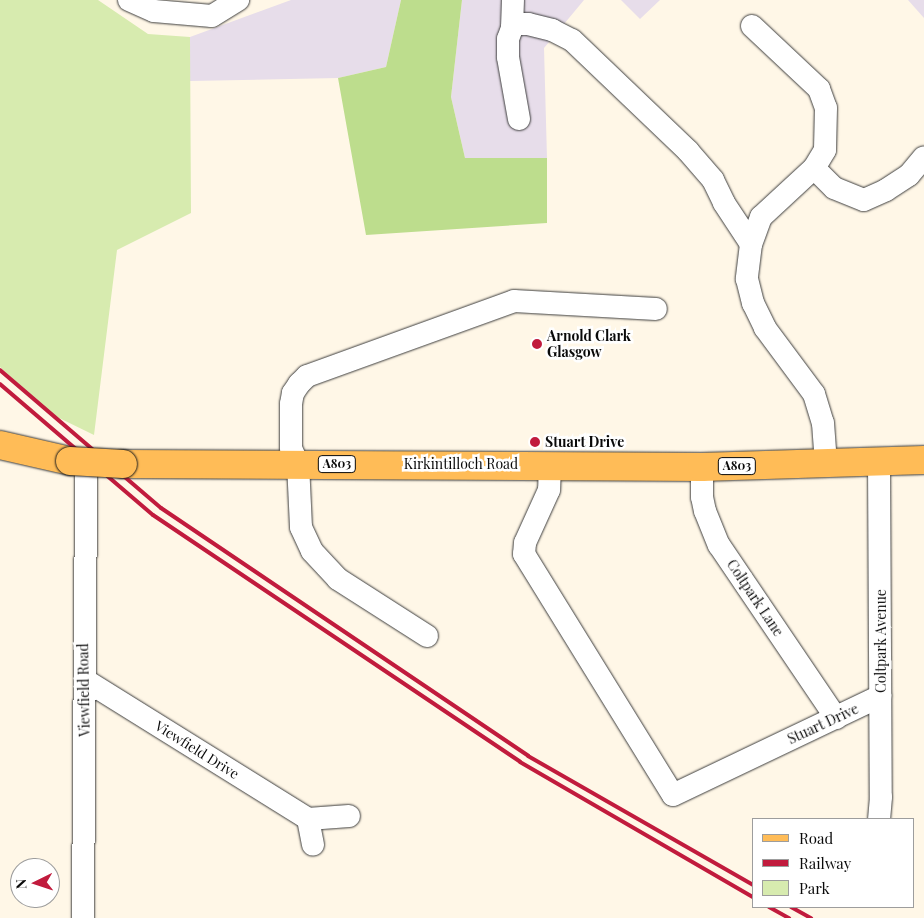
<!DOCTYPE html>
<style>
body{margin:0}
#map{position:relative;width:924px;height:918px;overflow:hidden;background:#fff7e7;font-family:"Playfair Display",serif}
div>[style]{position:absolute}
.industrial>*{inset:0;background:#e7ddea}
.green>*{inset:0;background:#d7ebaf}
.forest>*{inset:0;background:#bddd8d}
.roads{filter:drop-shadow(0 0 1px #3d3d3d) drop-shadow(0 0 1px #3d3d3d)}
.minor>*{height:22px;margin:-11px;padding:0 11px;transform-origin:11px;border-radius:11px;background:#fff}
.major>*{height:28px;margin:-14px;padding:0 14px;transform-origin:14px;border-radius:14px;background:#ffbc57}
.rail>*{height:4px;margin:-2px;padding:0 2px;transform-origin:2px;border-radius:2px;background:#c11b3d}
.bridges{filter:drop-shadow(0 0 1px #1b1b1b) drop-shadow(0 0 1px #1b1b1b)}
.major-bridge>*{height:28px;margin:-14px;padding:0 14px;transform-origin:14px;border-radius:14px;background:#ffbc57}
.dots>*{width:14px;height:14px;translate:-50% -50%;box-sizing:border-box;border:2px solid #fff;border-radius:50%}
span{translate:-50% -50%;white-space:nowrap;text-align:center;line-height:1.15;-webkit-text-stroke:5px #fff;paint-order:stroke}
.shield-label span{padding:1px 4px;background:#fff;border:1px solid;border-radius:4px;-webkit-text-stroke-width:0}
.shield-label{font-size:12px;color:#0a0a0a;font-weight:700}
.poi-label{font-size:14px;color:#0a0a0a;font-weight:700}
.left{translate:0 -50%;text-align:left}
.street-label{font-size:14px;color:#0a0a0a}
.legend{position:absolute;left:752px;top:818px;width:162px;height:90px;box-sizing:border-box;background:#fff;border:1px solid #9d9d9d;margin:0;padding:6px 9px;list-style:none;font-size:15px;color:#0a0a0a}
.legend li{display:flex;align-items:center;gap:10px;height:25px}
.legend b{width:25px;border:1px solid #9d9d9d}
.north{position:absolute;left:10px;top:858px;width:50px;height:50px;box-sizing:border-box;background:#fff;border:1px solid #9d9d9d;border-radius:50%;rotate:266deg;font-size:14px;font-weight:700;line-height:20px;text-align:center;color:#0a0a0a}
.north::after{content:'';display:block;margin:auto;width:18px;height:22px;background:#c11b3d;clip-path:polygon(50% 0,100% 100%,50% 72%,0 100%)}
</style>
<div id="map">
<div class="industrial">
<i style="clip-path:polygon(291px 0,401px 0,386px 67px,338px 78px,190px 81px,190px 37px)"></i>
<i style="clip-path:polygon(462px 0,584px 0,544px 48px,547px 158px,465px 158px,451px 97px)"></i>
<i style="clip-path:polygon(621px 0,660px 0,640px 19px)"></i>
<i style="clip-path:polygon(908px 0,924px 0,924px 18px)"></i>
</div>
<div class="green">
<i style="clip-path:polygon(0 0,98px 0,148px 34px,190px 37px,191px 213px,117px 250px,94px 435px,51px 414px,0 367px)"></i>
</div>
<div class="forest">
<i style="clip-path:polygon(401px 0,462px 0,451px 97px,465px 158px,547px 158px,547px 223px,366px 235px,338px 78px,386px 67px)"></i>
</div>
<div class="roads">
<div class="minor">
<i style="left:129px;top:0;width:27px;rotate:24deg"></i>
<i style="left:154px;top:11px;width:58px;rotate:4.9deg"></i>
<i style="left:212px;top:16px;width:31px;rotate:-32deg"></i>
<i style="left:752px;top:26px;width:92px;rotate:43.2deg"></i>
<i style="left:819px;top:89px;width:20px;rotate:70deg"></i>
<i style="left:826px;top:108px;width:42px;rotate:91.4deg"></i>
<i style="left:825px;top:150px;width:21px;rotate:121deg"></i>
<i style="left:814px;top:168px;width:72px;rotate:137.2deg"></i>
<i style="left:761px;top:217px;width:29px;rotate:110deg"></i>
<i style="left:751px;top:244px;width:35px;rotate:97deg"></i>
<i style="left:747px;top:279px;width:25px;rotate:76deg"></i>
<i style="left:753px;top:303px;width:28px;rotate:64deg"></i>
<i style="left:765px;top:328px;width:82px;rotate:53.4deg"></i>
<i style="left:814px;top:394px;width:30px;rotate:73deg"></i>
<i style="left:823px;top:423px;width:41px;rotate:85.8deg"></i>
<i style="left:512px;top:28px;width:28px;rotate:-88deg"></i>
<i style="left:519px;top:119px;width:63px;rotate:-100.1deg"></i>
<i style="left:508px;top:57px;width:18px;rotate:-90deg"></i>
<i style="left:508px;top:39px;width:12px;rotate:-70deg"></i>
<i style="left:512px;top:28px;width:7px;rotate:-34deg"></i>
<i style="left:518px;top:24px;width:10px"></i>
<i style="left:528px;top:24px;width:25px;rotate:14deg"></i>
<i style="left:552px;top:30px;width:22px;rotate:27deg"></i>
<i style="left:572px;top:40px;width:161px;rotate:43.7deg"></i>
<i style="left:688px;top:151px;width:38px;rotate:49deg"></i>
<i style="left:713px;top:180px;width:25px;rotate:64deg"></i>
<i style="left:724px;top:203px;width:49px;rotate:56.6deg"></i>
<i style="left:814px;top:168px;width:28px;rotate:45deg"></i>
<i style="left:834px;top:188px;width:32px;rotate:22deg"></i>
<i style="left:864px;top:200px;width:24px;rotate:-24deg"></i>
<i style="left:886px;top:190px;width:27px;rotate:-33deg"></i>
<i style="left:909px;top:175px;width:23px;rotate:-50deg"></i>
<i style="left:879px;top:462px;width:335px;rotate:89.7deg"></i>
<i style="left:881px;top:797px;width:22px;rotate:95deg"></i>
<i style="left:550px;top:464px;width:26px;rotate:92deg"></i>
<i style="left:549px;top:490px;width:58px;rotate:114.4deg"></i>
<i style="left:525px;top:543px;width:11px;rotate:95deg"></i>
<i style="left:524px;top:554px;width:283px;rotate:58.3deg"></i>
<i style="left:673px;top:795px;width:230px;rotate:-25.5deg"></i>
<i style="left:702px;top:467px;width:30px;rotate:90deg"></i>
<i style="left:702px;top:497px;width:14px;rotate:78deg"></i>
<i style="left:705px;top:511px;width:37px;rotate:68deg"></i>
<i style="left:719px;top:545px;width:209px;rotate:55.9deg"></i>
<i style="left:427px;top:636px;width:106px;rotate:-147.4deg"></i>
<i style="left:338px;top:579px;width:38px;rotate:-133deg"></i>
<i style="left:312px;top:551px;width:26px;rotate:-115deg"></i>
<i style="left:301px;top:527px;width:63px;rotate:-92.7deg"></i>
<i style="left:298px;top:464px;width:17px;rotate:-114deg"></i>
<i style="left:291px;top:448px;width:44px;rotate:-90deg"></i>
<i style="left:291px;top:404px;width:11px;rotate:-80deg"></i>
<i style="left:293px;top:393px;width:11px;rotate:-56deg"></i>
<i style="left:299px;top:384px;width:11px;rotate:-45deg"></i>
<i style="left:307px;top:376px;width:220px;rotate:-19.9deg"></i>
<i style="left:514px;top:301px;width:142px;rotate:3.2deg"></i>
<i style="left:85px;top:680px;width:263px;rotate:31.9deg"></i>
<i style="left:308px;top:819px;width:41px;rotate:-4.2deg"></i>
<i style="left:308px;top:819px;width:26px;rotate:79deg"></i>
<i style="left:83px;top:918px;width:456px;rotate:-89.6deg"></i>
</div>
<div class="major">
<i style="left:0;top:445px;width:72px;rotate:12.9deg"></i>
<i style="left:123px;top:464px;width:579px;rotate:0.3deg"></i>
<i style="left:702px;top:467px;width:222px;rotate:-1.8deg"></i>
</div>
</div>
<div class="rail">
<i style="left:0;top:370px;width:212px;rotate:40.6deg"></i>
<i style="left:161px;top:508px;width:443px;rotate:34deg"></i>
<i style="left:528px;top:756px;width:259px;rotate:29.8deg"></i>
<i style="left:0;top:384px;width:201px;rotate:40.6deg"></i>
<i style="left:153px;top:515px;width:442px;rotate:33.9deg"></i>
<i style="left:520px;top:762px;width:269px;rotate:30.1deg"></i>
<i style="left:769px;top:907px;width:23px;rotate:29deg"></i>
<i style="left:791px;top:907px;width:23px;rotate:29deg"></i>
</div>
<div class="bridges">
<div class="major-bridge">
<i style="left:70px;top:461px;width:53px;rotate:3.2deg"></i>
</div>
</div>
<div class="dots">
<i style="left:537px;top:344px;background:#c11b3d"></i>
<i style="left:535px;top:442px;background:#c11b3d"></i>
</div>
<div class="shield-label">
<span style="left:337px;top:464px">A803</span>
<span style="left:737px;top:466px">A803</span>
</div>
<div class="poi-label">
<span class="left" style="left:547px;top:344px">Arnold Clark<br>Glasgow</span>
<span class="left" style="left:545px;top:442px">Stuart Drive</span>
</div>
<div class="street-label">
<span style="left:461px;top:464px">Kirkintilloch Road</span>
<span style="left:755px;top:598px;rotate:56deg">Coltpark Lane</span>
<span style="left:881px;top:641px;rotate:-90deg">Coltpark Avenue</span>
<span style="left:84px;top:690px;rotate:-91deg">Viewfield Road</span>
<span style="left:823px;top:724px;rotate:-25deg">Stuart Drive</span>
<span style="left:197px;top:750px;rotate:32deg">Viewfield Drive</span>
</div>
<ul class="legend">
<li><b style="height:6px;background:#ffbc57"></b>Road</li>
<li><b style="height:6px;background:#c11b3d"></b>Railway</li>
<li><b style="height:14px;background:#d7ebaf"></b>Park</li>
</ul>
<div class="north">N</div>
</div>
